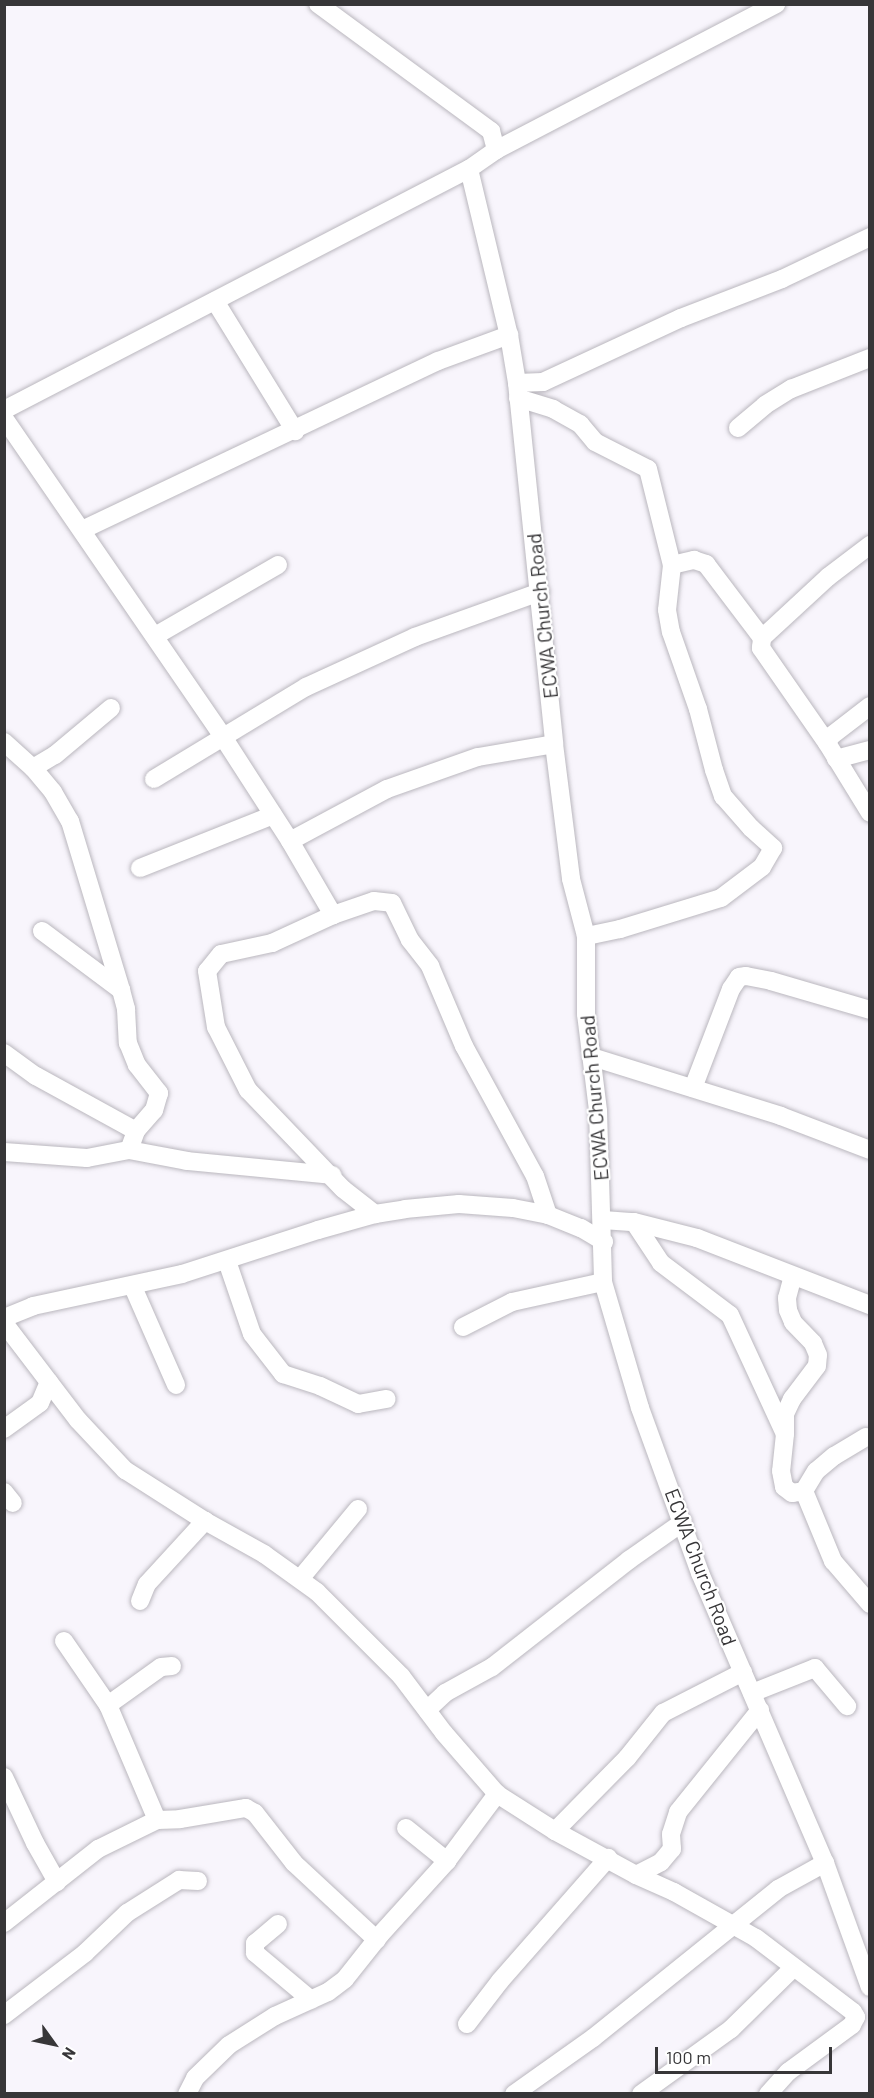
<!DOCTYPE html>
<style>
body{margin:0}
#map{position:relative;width:874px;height:2098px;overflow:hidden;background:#f8f5fc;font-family:Barlow,sans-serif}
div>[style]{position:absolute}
.roads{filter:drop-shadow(0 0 2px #bab7be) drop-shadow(0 0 2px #bab7be)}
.minor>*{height:18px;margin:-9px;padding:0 9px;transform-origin:9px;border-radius:9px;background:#fff}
span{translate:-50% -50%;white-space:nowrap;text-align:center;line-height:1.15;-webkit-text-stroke:4.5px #fff;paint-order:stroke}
.street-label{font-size:20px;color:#373638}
.frame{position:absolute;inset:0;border:6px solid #373638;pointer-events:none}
.north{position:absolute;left:24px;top:2014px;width:60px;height:60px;-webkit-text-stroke:4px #fff;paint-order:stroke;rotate:123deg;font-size:16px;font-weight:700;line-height:24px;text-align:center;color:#373638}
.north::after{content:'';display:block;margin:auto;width:21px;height:27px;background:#373638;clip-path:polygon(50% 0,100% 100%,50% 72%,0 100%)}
.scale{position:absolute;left:655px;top:2047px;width:177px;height:27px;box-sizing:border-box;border:3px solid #373638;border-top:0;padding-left:8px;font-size:18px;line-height:21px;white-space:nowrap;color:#373638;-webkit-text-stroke:4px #fff;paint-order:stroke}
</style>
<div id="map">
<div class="roads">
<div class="minor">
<i style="left:318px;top:4px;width:215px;rotate:36.3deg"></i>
<i style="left:491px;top:131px;width:20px;rotate:75deg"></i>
<i style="left:469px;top:169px;width:171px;rotate:76.5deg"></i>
<i style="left:509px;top:335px;width:49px;rotate:80.5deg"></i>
<i style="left:517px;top:383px;width:363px;rotate:84.1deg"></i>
<i style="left:554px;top:744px;width:136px;rotate:82.8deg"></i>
<i style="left:571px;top:879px;width:59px;rotate:75.3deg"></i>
<i style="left:586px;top:936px;width:78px;rotate:90deg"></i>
<i style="left:586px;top:1014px;width:98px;rotate:82.9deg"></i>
<i style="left:598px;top:1111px;width:171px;rotate:88.3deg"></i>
<i style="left:603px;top:1282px;width:131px;rotate:73.6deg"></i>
<i style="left:640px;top:1408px;width:176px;rotate:70deg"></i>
<i style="left:700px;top:1573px;width:316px;rotate:66.7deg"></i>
<i style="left:825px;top:1863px;width:132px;rotate:70.1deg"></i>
<i style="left:215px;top:301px;width:153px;rotate:58.4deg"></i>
<i style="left:517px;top:383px;width:26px;rotate:-2deg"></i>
<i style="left:543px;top:382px;width:152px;rotate:-24.9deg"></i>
<i style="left:681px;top:318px;width:108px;rotate:-21.1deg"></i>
<i style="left:782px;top:279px;width:98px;rotate:-25.5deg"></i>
<i style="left:518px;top:398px;width:37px;rotate:17deg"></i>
<i style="left:553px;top:409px;width:31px;rotate:29deg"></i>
<i style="left:580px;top:424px;width:23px;rotate:50deg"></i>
<i style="left:595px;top:442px;width:59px;rotate:27deg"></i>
<i style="left:648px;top:469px;width:99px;rotate:76deg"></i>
<i style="left:672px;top:565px;width:45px;rotate:96.3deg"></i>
<i style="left:667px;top:610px;width:22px;rotate:80deg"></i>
<i style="left:671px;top:632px;width:82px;rotate:70.7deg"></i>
<i style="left:698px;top:709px;width:63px;rotate:75.3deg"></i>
<i style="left:714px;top:770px;width:28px;rotate:71deg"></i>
<i style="left:723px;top:796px;width:43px;rotate:48.8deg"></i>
<i style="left:751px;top:828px;width:30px;rotate:42deg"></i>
<i style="left:773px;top:848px;width:22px;rotate:120deg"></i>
<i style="left:762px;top:867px;width:51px;rotate:142.9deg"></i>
<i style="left:721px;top:898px;width:106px;rotate:162.9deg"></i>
<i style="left:620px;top:929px;width:35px;rotate:168deg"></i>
<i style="left:4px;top:410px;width:524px;rotate:-27.4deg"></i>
<i style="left:469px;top:169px;width:33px;rotate:-35deg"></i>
<i style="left:496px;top:150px;width:316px;rotate:-27.5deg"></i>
<i style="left:4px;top:418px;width:387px;rotate:55.5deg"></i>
<i style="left:223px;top:737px;width:124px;rotate:57.2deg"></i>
<i style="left:290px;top:841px;width:86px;rotate:59.8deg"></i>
<i style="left:333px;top:915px;width:43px;rotate:-18.9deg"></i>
<i style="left:374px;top:901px;width:18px;rotate:6deg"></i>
<i style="left:392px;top:903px;width:41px;rotate:64.1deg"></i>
<i style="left:410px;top:940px;width:33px;rotate:52deg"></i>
<i style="left:430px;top:966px;width:87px;rotate:67deg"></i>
<i style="left:464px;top:1046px;width:148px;rotate:61.4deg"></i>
<i style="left:535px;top:1176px;width:41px;rotate:71.6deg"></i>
<i style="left:738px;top:428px;width:35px;rotate:-40deg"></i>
<i style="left:765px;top:405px;width:31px;rotate:-32deg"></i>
<i style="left:791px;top:389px;width:85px;rotate:-21.4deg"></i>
<i style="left:82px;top:530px;width:394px;rotate:-25.4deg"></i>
<i style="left:438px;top:361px;width:76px;rotate:-20.1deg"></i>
<i style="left:672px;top:565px;width:23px;rotate:-13deg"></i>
<i style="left:694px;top:560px;width:13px;rotate:18deg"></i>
<i style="left:706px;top:564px;width:93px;rotate:52.9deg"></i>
<i style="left:155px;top:636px;width:142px;rotate:-30deg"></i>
<i style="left:870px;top:706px;width:49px;rotate:142.4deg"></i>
<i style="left:831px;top:736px;width:8px;rotate:120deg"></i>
<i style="left:827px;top:743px;width:82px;rotate:58.4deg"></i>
<i style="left:4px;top:742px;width:39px;rotate:42deg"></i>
<i style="left:33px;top:768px;width:31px;rotate:50deg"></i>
<i style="left:53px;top:792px;width:34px;rotate:60deg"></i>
<i style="left:70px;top:821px;width:177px;rotate:73.2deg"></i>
<i style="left:121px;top:990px;width:20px;rotate:75deg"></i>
<i style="left:126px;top:1009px;width:34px;rotate:87deg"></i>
<i style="left:128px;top:1043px;width:24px;rotate:68deg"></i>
<i style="left:137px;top:1065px;width:36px;rotate:52deg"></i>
<i style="left:159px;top:1093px;width:18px;rotate:106deg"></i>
<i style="left:154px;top:1110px;width:28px;rotate:131deg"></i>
<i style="left:136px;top:1131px;width:20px;rotate:110deg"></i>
<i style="left:129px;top:1150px;width:59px;rotate:10.7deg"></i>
<i style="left:187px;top:1161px;width:146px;rotate:5.5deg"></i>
<i style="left:827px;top:743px;width:116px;rotate:-124.8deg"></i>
<i style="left:761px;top:648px;width:10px;rotate:-84deg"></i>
<i style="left:762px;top:638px;width:90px;rotate:-42.7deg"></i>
<i style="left:828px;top:577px;width:53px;rotate:-37.3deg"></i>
<i style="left:836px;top:759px;width:35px;rotate:-15deg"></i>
<i style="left:33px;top:768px;width:26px;rotate:-31deg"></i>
<i style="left:55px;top:755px;width:73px;rotate:-40deg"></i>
<i style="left:154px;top:779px;width:178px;rotate:-31.2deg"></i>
<i style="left:306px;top:687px;width:120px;rotate:-24.6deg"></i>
<i style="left:415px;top:637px;width:133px;rotate:-19.8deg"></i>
<i style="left:290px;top:841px;width:110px;rotate:-28.2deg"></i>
<i style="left:387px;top:789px;width:96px;rotate:-19.4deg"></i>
<i style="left:478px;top:757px;width:77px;rotate:-9.7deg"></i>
<i style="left:140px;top:868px;width:143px;rotate:-21.7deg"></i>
<i style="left:333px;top:915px;width:67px;rotate:155.3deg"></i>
<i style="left:272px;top:943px;width:52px;rotate:167.8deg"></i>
<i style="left:221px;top:954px;width:22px;rotate:129deg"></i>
<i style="left:207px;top:971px;width:57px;rotate:80.9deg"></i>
<i style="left:216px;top:1027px;width:71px;rotate:63.1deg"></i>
<i style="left:248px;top:1090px;width:137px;rotate:46.2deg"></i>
<i style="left:343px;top:1189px;width:41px;rotate:38deg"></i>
<i style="left:42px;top:931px;width:99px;rotate:36.8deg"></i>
<i style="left:4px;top:1053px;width:39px;rotate:36deg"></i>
<i style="left:36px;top:1076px;width:114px;rotate:28.8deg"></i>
<i style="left:592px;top:1057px;width:198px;rotate:17.3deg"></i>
<i style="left:781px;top:1116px;width:95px;rotate:20.9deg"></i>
<i style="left:693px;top:1088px;width:106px;rotate:-69deg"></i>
<i style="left:731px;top:989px;width:14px;rotate:-56deg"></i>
<i style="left:739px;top:977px;width:7px;rotate:-8deg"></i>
<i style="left:746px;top:976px;width:25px;rotate:11deg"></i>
<i style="left:771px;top:981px;width:103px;rotate:16.3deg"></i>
<i style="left:4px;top:1152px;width:83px;rotate:4.1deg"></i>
<i style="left:87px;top:1158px;width:43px;rotate:-10.8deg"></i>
<i style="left:603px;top:1220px;width:31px;rotate:4deg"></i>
<i style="left:634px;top:1222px;width:65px;rotate:14.3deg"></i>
<i style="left:697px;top:1238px;width:186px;rotate:21.2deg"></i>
<i style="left:634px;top:1222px;width:49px;rotate:56.6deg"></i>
<i style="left:661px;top:1263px;width:86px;rotate:37deg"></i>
<i style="left:730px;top:1315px;width:131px;rotate:65.2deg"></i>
<i style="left:785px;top:1434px;width:37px;rotate:96deg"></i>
<i style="left:781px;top:1471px;width:16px;rotate:79deg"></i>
<i style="left:784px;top:1487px;width:10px;rotate:37deg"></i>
<i style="left:792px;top:1493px;width:12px;rotate:-9deg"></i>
<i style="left:227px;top:1261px;width:77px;rotate:71.1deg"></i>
<i style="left:252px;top:1334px;width:51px;rotate:52.2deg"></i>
<i style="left:283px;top:1374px;width:39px;rotate:18deg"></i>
<i style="left:320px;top:1386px;width:42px;rotate:25.3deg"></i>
<i style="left:358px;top:1404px;width:29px;rotate:-10deg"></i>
<i style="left:133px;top:1287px;width:107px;rotate:66.3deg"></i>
<i style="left:4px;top:1318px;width:31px;rotate:-22deg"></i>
<i style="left:33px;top:1306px;width:152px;rotate:-12.1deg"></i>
<i style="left:182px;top:1274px;width:143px;rotate:-17.9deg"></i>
<i style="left:318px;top:1230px;width:59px;rotate:-15.7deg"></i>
<i style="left:375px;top:1214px;width:30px;rotate:-9deg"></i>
<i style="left:405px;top:1209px;width:54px;rotate:-5.3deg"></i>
<i style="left:459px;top:1204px;width:54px;rotate:4.2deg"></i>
<i style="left:513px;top:1208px;width:36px;rotate:11deg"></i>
<i style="left:548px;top:1215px;width:35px;rotate:22deg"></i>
<i style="left:581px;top:1228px;width:27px;rotate:31deg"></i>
<i style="left:4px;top:1323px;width:122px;rotate:52.7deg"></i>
<i style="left:78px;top:1420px;width:69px;rotate:46.8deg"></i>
<i style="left:125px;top:1470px;width:95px;rotate:32.5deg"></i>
<i style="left:205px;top:1521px;width:68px;rotate:29.2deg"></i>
<i style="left:264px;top:1554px;width:65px;rotate:35.6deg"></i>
<i style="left:317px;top:1592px;width:119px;rotate:45deg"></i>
<i style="left:401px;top:1676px;width:71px;rotate:53deg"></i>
<i style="left:444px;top:1733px;width:81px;rotate:49deg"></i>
<i style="left:497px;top:1794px;width:69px;rotate:32.5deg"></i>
<i style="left:555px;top:1831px;width:92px;rotate:28.5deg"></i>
<i style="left:636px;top:1875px;width:42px;rotate:24.1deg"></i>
<i style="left:674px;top:1892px;width:94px;rotate:29.3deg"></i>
<i style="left:756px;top:1938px;width:122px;rotate:37.3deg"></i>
<i style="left:853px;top:2012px;width:6px;rotate:59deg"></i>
<i style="left:856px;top:2017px;width:9px;rotate:117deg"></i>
<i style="left:852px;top:2025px;width:79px;rotate:143.7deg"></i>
<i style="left:788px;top:2072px;width:30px;rotate:132deg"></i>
<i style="left:463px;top:1327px;width:55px;rotate:-27deg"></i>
<i style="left:512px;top:1302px;width:93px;rotate:-12.4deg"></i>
<i style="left:4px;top:1429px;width:44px;rotate:-35.8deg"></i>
<i style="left:40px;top:1403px;width:23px;rotate:-67deg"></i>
<i style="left:785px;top:1433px;width:19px;rotate:-90deg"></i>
<i style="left:785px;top:1414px;width:17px;rotate:-65deg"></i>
<i style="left:792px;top:1399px;width:41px;rotate:-52.9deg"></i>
<i style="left:817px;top:1366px;width:11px;rotate:-85deg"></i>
<i style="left:818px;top:1355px;width:13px;rotate:-113deg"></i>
<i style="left:813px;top:1343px;width:29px;rotate:-134deg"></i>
<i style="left:793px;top:1322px;width:13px;rotate:-113deg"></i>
<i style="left:788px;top:1310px;width:12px;rotate:-95deg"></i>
<i style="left:787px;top:1298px;width:23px;rotate:-75deg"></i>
<i style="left:866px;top:1437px;width:37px;rotate:149deg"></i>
<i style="left:834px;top:1456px;width:23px;rotate:140deg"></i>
<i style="left:816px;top:1471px;width:23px;rotate:121deg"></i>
<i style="left:804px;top:1491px;width:76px;rotate:67.5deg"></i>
<i style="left:833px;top:1561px;width:57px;rotate:49.3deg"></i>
<i style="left:4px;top:1492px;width:14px;rotate:51deg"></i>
<i style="left:300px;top:1579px;width:91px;rotate:-50.4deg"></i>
<i style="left:140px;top:1601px;width:18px;rotate:-68deg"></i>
<i style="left:147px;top:1584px;width:86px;rotate:-47.4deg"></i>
<i style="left:64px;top:1641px;width:78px;rotate:55.5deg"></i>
<i style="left:108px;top:1705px;width:125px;rotate:66.9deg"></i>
<i style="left:752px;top:1693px;width:68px;rotate:-21.6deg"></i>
<i style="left:815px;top:1668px;width:50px;rotate:49.9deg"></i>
<i style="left:108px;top:1705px;width:65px;rotate:-35.6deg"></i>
<i style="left:161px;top:1667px;width:11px;rotate:-5deg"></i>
<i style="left:427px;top:1710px;width:25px;rotate:-43deg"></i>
<i style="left:445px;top:1693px;width:54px;rotate:-29deg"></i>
<i style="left:492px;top:1667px;width:174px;rotate:-38deg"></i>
<i style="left:629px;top:1560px;width:66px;rotate:-35.1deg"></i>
<i style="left:4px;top:1777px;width:73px;rotate:64.8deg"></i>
<i style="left:35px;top:1843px;width:45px;rotate:60.6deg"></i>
<i style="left:406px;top:1828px;width:53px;rotate:38.8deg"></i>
<i style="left:555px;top:1831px;width:103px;rotate:-45.4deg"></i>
<i style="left:627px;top:1758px;width:58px;rotate:-51.3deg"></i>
<i style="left:663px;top:1713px;width:90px;rotate:-27.1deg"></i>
<i style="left:636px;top:1875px;width:28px;rotate:-27deg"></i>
<i style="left:661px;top:1862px;width:17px;rotate:-50deg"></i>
<i style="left:672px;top:1849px;width:15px;rotate:-94deg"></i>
<i style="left:671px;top:1834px;width:23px;rotate:-72deg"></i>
<i style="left:678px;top:1812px;width:131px;rotate:-51.2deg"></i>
<i style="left:4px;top:1923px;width:120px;rotate:-38.2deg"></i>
<i style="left:98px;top:1849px;width:66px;rotate:-26.2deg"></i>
<i style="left:157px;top:1820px;width:23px;rotate:-2deg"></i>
<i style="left:180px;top:1819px;width:67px;rotate:-9.5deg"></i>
<i style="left:246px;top:1808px;width:10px;rotate:29deg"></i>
<i style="left:255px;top:1813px;width:63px;rotate:52deg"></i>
<i style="left:294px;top:1863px;width:113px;rotate:42.9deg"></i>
<i style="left:278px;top:1924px;width:30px;rotate:140deg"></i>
<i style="left:255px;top:1943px;width:10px;rotate:90deg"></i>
<i style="left:255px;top:1953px;width:73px;rotate:40deg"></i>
<i style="left:4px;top:2015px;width:102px;rotate:-37.4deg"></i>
<i style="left:85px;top:1953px;width:58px;rotate:-43.6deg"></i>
<i style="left:127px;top:1913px;width:62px;rotate:-32.4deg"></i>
<i style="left:179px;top:1880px;width:19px;rotate:3deg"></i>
<i style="left:467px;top:2024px;width:54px;rotate:-52.5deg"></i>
<i style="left:500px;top:1981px;width:164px;rotate:-48.7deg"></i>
<i style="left:187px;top:2094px;width:18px;rotate:-63deg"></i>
<i style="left:195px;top:2078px;width:47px;rotate:-44.1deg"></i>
<i style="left:229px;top:2045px;width:54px;rotate:-32.2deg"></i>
<i style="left:275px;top:2016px;width:58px;rotate:-24.4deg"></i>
<i style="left:328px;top:1992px;width:21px;rotate:-37deg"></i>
<i style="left:345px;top:1979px;width:56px;rotate:-51.5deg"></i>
<i style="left:380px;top:1935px;width:100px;rotate:-47.8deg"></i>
<i style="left:447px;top:1861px;width:84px;rotate:-53.3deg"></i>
<i style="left:514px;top:2094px;width:97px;rotate:-35.3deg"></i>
<i style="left:593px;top:2038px;width:238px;rotate:-38.8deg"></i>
<i style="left:778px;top:1889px;width:54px;rotate:-29deg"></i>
<i style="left:641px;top:2094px;width:111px;rotate:-35.8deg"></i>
<i style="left:731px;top:2029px;width:88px;rotate:-44.5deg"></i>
</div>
</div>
<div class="street-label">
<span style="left:542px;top:616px;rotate:-96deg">ECWA Church Road</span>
<span style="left:594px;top:1098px;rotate:-95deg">ECWA Church Road</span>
<span style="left:701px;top:1567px;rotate:69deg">ECWA Church Road</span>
</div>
<div class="frame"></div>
<div class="north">N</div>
<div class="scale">100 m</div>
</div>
